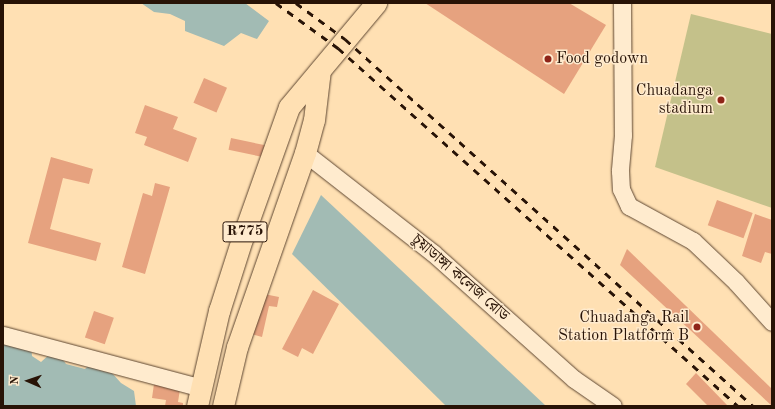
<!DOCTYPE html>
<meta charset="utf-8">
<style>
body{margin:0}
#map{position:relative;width:775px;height:409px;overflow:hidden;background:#ffe0b3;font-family:"Old Standard TT","Noto Serif Bengali",serif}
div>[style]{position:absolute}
.green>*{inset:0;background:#c4c18a}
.water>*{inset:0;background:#a2bbb4}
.building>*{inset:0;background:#e6a27f;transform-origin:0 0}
.roads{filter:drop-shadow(0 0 1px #5e4631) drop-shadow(0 0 1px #5e4631)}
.minor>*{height:17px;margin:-8.5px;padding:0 8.5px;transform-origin:8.5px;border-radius:8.5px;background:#ffebce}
.major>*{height:21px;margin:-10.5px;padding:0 10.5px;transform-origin:10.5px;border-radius:10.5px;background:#ffe0b3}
.rail>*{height:3px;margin-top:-1.5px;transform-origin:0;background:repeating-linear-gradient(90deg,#281306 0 7px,transparent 0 14px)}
.dots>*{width:11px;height:11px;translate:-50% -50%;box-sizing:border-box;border:2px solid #ffebce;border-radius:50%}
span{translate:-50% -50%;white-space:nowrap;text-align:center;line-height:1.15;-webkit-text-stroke:3px #ffebce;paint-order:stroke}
.shield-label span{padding:1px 3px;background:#ffebce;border:1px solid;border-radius:3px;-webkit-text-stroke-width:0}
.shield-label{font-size:15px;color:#281306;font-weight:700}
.poi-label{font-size:16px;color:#281306}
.left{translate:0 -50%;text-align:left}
.right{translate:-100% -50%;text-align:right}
.street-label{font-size:16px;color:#281306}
.frame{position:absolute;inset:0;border:4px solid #281306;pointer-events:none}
.north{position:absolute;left:8px;top:361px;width:40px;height:40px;-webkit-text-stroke:3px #ffebce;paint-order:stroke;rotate:272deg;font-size:11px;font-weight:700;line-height:16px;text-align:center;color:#281306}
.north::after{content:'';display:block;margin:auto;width:14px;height:18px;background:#281306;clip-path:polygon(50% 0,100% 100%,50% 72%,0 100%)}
</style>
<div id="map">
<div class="green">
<i style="clip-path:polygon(691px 14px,772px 34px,772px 208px,655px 167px)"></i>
</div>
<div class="water">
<i style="clip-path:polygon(141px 3px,245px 3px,269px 21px,257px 39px,241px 33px,224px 46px,185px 31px,185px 21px,170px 14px,154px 12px)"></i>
<i style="clip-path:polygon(321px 195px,546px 406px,446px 406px,292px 254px)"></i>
<i style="clip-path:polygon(3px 337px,31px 346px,32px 356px,41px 362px,51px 353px,60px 355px,66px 364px,85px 369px,90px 364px,103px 371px,112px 373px,121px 383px,134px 391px,136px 406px,3px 406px)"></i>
</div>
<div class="building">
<i style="clip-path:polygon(425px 3px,569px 3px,606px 25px,564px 94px)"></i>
<i style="left:204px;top:78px;width:25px;height:27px;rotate:23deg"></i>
<i style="clip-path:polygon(145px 105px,178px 117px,173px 129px,197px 138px,188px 162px,144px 145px,147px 137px,135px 133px)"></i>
<i style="left:231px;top:138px;width:39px;height:12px;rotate:12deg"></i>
<i style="clip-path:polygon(51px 157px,93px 169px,89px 184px,63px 178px,50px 229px,101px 243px,96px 261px,28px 243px)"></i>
<i style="clip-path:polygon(155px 183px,170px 187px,145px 274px,122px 267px,143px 193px,152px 196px)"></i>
<i style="left:717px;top:200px;width:38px;height:27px;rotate:20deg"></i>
<i style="clip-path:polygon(755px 214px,772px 220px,772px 254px,765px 252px,761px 263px,742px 256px)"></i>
<i style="clip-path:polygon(627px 249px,772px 389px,772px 406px,620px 265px)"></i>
<i style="clip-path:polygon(313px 290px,339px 304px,313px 354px,302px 348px,298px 357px,282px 349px)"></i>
<i style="clip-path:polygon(259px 293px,279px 297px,277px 307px,269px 306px,262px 337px,251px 334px)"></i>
<i style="left:94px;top:311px;width:21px;height:28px;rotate:19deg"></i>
<i style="clip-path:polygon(696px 373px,728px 406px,708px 406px,686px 384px)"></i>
<i style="clip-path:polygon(154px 384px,180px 389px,178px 402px,183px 403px,183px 406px,165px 406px,166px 400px,152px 398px)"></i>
</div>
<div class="roads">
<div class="minor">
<i style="left:622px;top:3px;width:132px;rotate:89.6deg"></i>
<i style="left:623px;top:135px;width:36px;rotate:95deg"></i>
<i style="left:620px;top:171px;width:18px;rotate:87deg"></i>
<i style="left:621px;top:189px;width:19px;rotate:65deg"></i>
<i style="left:629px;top:206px;width:73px;rotate:28.7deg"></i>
<i style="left:693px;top:241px;width:59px;rotate:43.6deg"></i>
<i style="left:736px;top:282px;width:54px;rotate:48deg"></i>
<i style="left:305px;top:153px;width:162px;rotate:38deg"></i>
<i style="left:433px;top:253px;width:189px;rotate:41.8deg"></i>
<i style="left:574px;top:379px;width:47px;rotate:34.7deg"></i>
<i style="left:3px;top:335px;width:206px;rotate:14.9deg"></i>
</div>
<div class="major">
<i style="left:197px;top:406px;width:98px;rotate:-77deg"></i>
<i style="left:219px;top:311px;width:76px;rotate:-72.3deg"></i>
<i style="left:242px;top:239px;width:140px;rotate:-70.4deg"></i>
<i style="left:289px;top:107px;width:136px;rotate:-50.1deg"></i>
<i style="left:223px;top:406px;width:61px;rotate:-76.7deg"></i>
<i style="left:237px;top:347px;width:206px;rotate:-70.7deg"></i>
<i style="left:305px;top:153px;width:34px;rotate:-75deg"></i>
<i style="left:314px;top:120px;width:50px;rotate:-83.2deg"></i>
</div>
</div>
<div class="rail">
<i style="left:276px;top:3px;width:77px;rotate:36deg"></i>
<i style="left:338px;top:48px;width:537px;rotate:41.83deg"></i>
<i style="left:296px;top:3px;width:61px;rotate:36.3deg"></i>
<i style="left:345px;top:39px;width:549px;rotate:41.97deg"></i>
</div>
<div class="dots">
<i style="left:548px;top:59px;background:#8f2418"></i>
<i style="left:721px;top:100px;background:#8f2418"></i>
<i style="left:697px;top:327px;background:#8f2418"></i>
</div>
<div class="shield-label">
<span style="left:245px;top:232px">R775</span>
</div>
<div class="poi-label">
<span class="left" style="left:556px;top:59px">Food godown</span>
<span class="right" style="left:713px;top:100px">Chuadanga<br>stadium</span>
<span class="right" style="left:689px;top:327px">Chuadanga Rail<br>Station Platform B</span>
</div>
<div class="street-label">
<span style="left:460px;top:278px;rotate:41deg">চুয়াডাঙ্গা কলেজ রোড</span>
</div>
<div class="frame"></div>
<div class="north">N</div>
</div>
